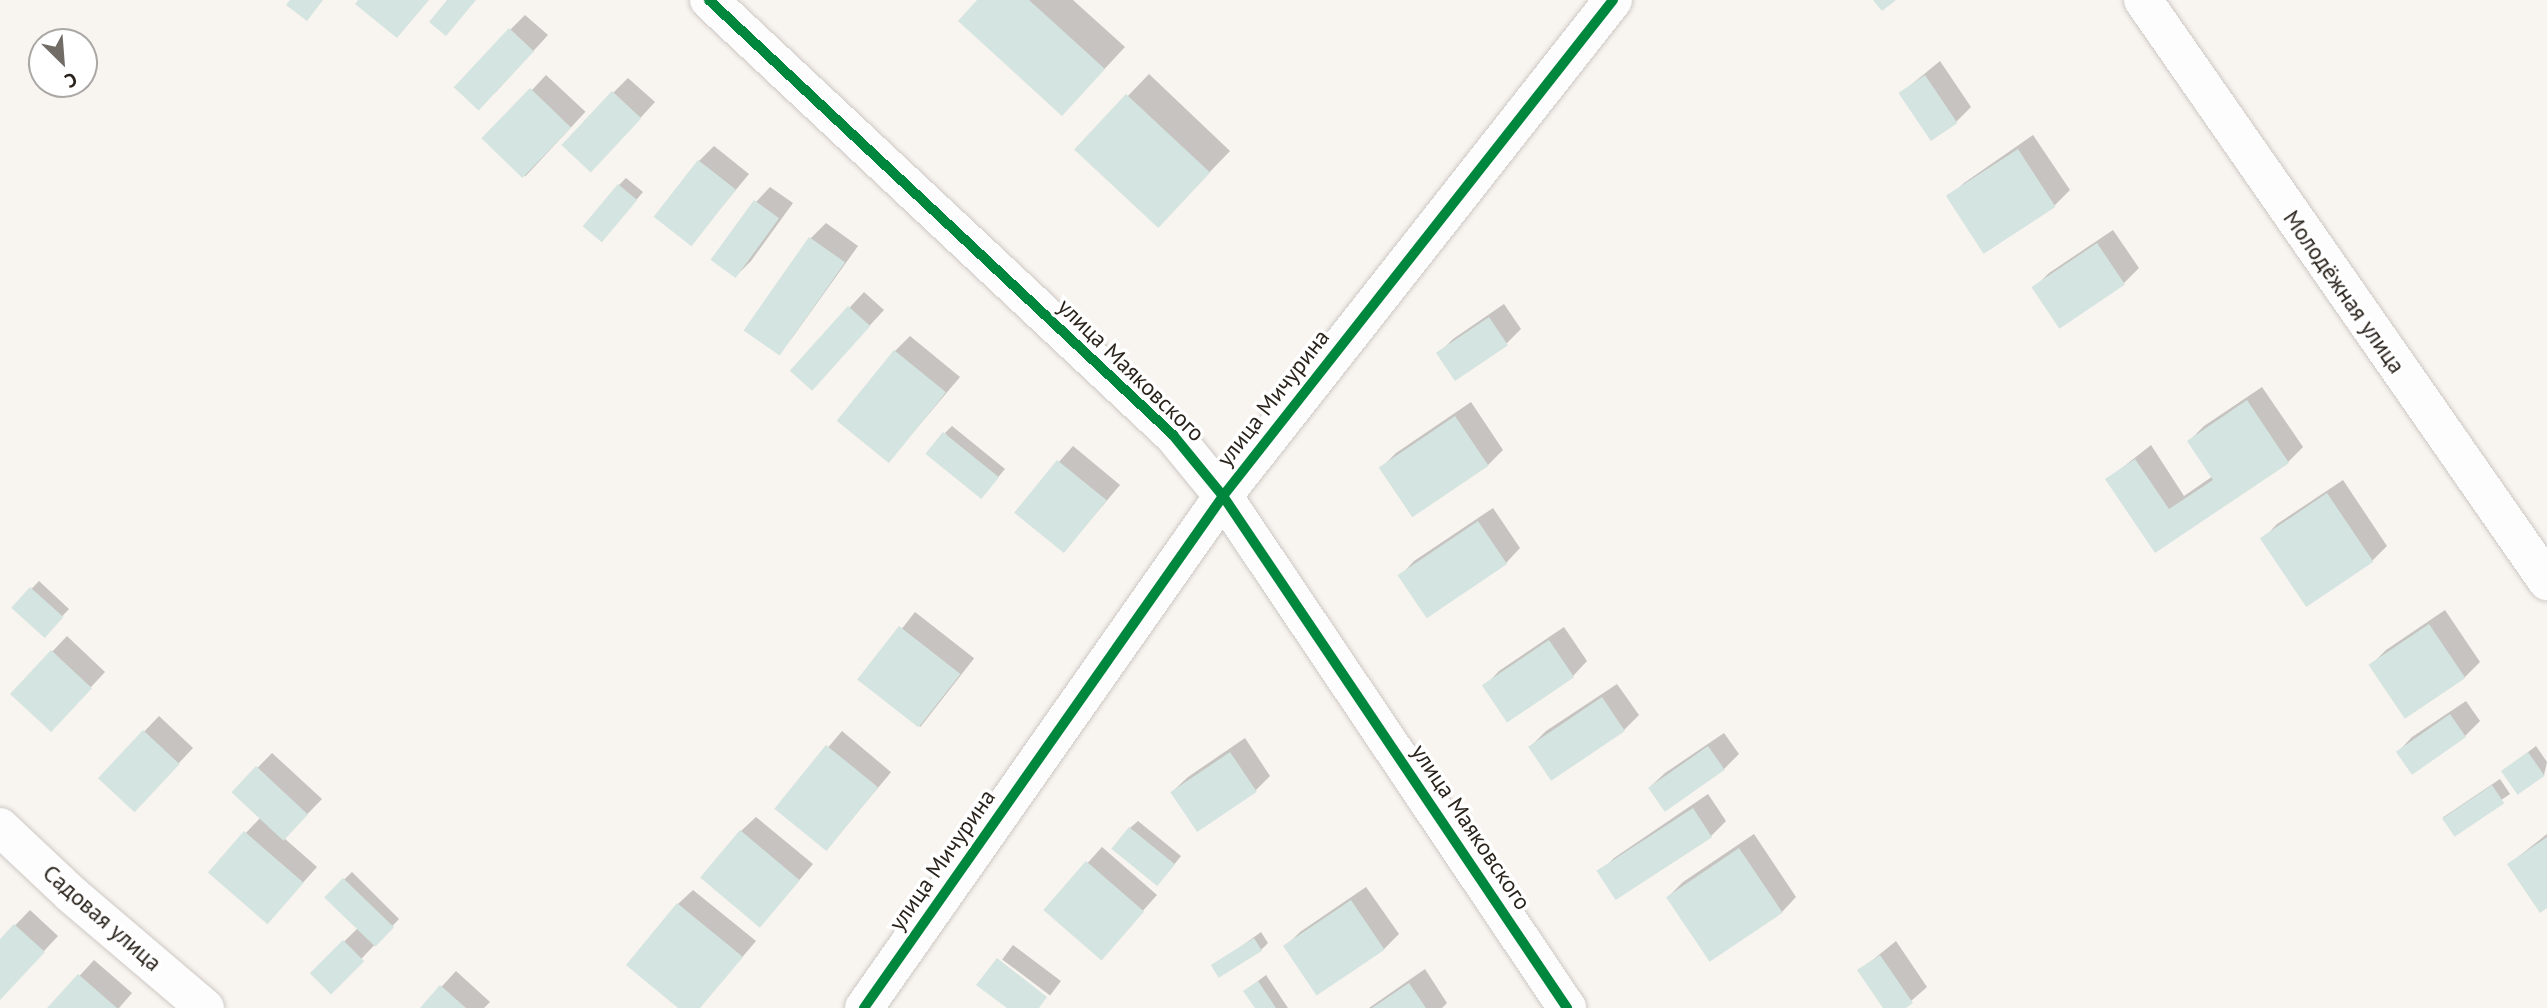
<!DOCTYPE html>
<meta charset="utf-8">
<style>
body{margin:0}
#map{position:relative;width:2547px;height:1008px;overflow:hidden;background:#f8f4f0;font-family:"PT Sans",sans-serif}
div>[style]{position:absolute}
.shadow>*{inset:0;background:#0003;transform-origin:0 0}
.building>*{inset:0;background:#d4e4e0;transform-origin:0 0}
.roads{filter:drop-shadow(0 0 2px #cdc8c3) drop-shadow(0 0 2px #cdc8c3)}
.minor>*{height:38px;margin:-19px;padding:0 19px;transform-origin:19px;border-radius:19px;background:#fefdfd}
.tertiary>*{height:38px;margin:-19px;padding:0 19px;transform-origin:19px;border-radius:19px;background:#fefdfd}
.cycleway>*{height:10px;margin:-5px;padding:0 5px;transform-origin:5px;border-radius:5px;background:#00873e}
span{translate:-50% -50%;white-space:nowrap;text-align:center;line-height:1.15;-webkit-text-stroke:7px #fff;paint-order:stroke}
.street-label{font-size:23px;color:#2a231c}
.north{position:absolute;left:28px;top:28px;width:70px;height:70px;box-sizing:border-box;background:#fff;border:2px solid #aaa7a4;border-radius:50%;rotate:155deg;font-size:19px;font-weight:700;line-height:28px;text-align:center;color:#2a231c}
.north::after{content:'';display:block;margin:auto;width:24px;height:32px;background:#726c66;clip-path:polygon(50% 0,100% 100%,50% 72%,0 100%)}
</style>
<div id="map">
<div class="shadow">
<i style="clip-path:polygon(979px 0,1073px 0,1125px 47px,1083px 92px)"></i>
<i style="clip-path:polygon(525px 15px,548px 35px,495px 93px,510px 30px)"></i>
<i style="clip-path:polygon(1940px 61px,1971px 107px,1956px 122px,1901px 93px)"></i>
<i style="clip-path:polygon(1149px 74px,1230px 151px,1179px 204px,1077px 149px)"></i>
<i style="left:546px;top:75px;width:54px;height:88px;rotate:43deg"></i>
<i style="clip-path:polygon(628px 78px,655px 102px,606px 155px,613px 93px)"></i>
<i style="clip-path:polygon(2033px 135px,2070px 190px,2055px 205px,1986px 252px,1949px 197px,1964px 183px)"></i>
<i style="clip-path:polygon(714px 146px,749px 174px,691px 244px,699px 161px)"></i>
<i style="clip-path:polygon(626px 178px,643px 192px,608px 233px,619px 185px)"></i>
<i style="clip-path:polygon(770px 187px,793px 203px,751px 261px,736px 276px,756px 202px)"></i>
<i style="clip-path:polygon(826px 223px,858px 246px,792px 338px,777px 353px,745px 330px,811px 238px)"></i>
<i style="clip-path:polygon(2113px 230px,2139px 268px,2124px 283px,2034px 288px,2049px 273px)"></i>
<i style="clip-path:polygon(864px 292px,884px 310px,826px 373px,792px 370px)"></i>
<i style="clip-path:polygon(1504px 304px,1521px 329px,1506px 344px,1438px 354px,1453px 339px)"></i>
<i style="clip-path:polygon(910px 336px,960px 377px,889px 461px,895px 351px)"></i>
<i style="clip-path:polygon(2262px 387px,2303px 447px,2288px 462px,2156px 551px,2108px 479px,2151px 445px,2184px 496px,2213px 476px,2189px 441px,2204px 426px)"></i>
<i style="clip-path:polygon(1471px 402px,1503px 450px,1488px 465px,1381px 468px,1396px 453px)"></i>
<i style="clip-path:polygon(952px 426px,1005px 469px,989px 488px,945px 433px)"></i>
<i style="clip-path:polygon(1073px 446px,1120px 485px,1077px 536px,1015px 512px)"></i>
<i style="clip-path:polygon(2343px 480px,2387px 546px,2372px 561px,2263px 539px,2277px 524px)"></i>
<i style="clip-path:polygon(1493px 508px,1520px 548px,1506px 563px,1400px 576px,1414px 561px)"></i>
<i style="left:39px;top:581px;width:41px;height:37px;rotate:43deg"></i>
<i style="clip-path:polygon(2445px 610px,2480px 662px,2465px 677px,2371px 665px,2386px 650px)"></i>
<i style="left:915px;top:612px;width:75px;height:87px;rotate:38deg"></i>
<i style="clip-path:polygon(1564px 627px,1587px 661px,1573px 676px,1485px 686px,1499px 671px)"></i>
<i style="clip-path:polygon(67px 636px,105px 672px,65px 715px,12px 694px)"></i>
<i style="clip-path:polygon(1617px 684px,1639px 715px,1624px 730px,1531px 746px,1546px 731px)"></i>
<i style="clip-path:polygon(2466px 701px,2480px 721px,2465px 736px,2398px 752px,2412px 737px)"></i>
<i style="clip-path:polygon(159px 716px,193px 748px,149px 795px,100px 778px)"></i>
<i style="left:842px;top:731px;width:64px;height:100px;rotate:40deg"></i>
<i style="clip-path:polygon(1724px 733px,1739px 754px,1724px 769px,1650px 787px,1665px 773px)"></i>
<i style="clip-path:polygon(1245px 738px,1270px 776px,1256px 790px,1173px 791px,1188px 777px)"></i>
<i style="clip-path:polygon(2536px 746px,2547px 762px,2544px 775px,2503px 771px)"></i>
<i style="clip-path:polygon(272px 753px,322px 799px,284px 838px,317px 867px,281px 907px,210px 871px,261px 817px,234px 792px)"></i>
<i style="left:2500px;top:779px;width:18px;height:69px;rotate:56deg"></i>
<i style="clip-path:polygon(1708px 794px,1726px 821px,1711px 836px,1600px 872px,1614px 858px)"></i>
<i style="clip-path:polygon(756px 817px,813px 864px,761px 925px,741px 831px)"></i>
<i style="clip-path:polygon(1138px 821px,1181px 856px,1165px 876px,1130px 828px)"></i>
<i style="clip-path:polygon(1754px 834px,1796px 897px,1782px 912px,1668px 897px,1683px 882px)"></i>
<i style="clip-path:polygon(2547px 834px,2547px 906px,2509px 864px)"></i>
<i style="clip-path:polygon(1102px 847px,1157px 895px,1115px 942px,1046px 909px)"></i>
<i style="clip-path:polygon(352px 872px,399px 919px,330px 992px,312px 973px,358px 928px,326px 897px)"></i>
<i style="clip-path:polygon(1366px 887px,1399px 934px,1384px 949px,1285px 947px,1300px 932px)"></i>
<i style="clip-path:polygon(693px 890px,756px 941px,699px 1008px,681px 1008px,678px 904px)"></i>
<i style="clip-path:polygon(30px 910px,58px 936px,0 998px,0 941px)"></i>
<i style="clip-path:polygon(1261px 932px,1268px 943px,1261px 950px,1214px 966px)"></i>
<i style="clip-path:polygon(1896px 941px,1927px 987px,1903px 1008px,1885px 1008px,1859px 971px)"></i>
<i style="left:1013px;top:945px;width:60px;height:18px;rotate:37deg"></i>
<i style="clip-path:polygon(94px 960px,132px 993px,119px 1008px,50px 1008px)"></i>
<i style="clip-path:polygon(1425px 969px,1447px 1003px,1442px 1008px,1369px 1008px)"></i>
<i style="clip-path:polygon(456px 971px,490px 1002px,484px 1008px,422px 1008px)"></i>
<i style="clip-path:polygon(1266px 975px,1288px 1008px,1257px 1008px,1245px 991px)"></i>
</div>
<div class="building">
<i style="clip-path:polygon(290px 0,323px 0,307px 21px,286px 5px)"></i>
<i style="clip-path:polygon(358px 0,429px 0,397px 38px,355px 4px)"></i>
<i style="clip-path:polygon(447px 0,476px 0,446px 36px,429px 22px)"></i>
<i style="clip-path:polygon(977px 0,1029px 0,1105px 69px,1062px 116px,958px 21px)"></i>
<i style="clip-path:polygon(1873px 0,1896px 0,1882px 11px)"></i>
<i style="left:509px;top:28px;width:34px;height:81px;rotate:43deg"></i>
<i style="left:1925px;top:75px;width:58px;height:32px;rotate:56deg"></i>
<i style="left:530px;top:88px;width:57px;height:70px;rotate:44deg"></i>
<i style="left:612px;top:91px;width:40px;height:74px;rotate:43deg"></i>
<i style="left:1126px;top:94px;width:115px;height:76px;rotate:43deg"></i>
<i style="left:2018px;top:149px;width:69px;height:86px;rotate:57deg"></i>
<i style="left:698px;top:160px;width:48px;height:72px;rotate:38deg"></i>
<i style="left:618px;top:184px;width:25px;height:55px;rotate:40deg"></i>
<i style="left:754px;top:200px;width:31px;height:74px;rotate:36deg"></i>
<i style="left:809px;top:237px;width:44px;height:114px;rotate:35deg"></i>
<i style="left:2097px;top:243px;width:50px;height:79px;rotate:56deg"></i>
<i style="left:848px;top:306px;width:30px;height:87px;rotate:42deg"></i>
<i style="left:1489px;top:317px;width:34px;height:64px;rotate:56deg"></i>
<i style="left:894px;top:350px;width:67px;height:91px;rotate:39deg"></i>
<i style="clip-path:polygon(2247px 400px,2289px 463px,2155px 553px,2105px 479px,2135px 459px,2169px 509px,2213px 480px,2187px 441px)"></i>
<i style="left:1455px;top:416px;width:60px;height:92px;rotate:56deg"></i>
<i style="left:943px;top:432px;width:72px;height:28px;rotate:39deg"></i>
<i style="left:1057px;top:460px;width:64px;height:68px;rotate:39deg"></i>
<i style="left:2327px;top:493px;width:83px;height:81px;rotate:56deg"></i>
<i style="left:1478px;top:521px;width:52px;height:97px;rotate:56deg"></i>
<i style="left:30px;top:587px;width:45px;height:28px;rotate:42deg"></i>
<i style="left:2429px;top:624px;width:65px;height:73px;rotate:56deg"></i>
<i style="left:899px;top:626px;width:78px;height:68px;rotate:38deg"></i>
<i style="left:1549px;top:640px;width:45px;height:81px;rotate:56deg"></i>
<i style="left:51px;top:650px;width:56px;height:60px;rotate:43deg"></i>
<i style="left:1602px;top:697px;width:41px;height:89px;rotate:56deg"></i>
<i style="left:2450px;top:714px;width:28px;height:66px;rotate:55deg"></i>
<i style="left:143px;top:730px;width:50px;height:66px;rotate:43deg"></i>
<i style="left:826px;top:745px;width:67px;height:82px;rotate:39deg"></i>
<i style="left:1708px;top:746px;width:29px;height:73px;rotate:55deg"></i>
<i style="left:1230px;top:752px;width:48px;height:72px;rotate:56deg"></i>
<i style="left:2528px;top:752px;width:29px;height:33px;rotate:55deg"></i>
<i style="left:256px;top:766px;width:71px;height:36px;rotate:43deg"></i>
<i style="left:2492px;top:785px;width:22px;height:60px;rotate:56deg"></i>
<i style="left:1693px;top:808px;width:35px;height:115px;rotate:57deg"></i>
<i style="left:1129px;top:827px;width:59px;height:28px;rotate:39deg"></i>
<i style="left:740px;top:830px;width:78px;height:62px;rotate:40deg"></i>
<i style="left:244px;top:831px;width:79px;height:55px;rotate:41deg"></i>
<i style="clip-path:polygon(2547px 837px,2547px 908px,2540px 913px,2507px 864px)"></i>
<i style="left:1739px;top:848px;width:78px;height:88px;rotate:56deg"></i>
<i style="left:1086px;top:861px;width:77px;height:65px;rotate:41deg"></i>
<i style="left:343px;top:878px;width:71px;height:27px;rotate:44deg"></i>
<i style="left:1351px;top:900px;width:60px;height:82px;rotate:56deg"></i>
<i style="clip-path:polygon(677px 903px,743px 957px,700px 1008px,678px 1008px,626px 965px)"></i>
<i style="clip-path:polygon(14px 924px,45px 952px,0 1000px,0 939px)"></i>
<i style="left:1254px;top:938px;width:15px;height:51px;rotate:58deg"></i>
<i style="left:343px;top:940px;width:30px;height:47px;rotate:45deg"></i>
<i style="clip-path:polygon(1880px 955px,1913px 1003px,1906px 1008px,1883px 1008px,1857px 970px)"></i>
<i style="clip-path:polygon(997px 958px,1047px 997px,1039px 1008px,1007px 1008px,976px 985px)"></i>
<i style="clip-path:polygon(78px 974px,117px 1008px,47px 1008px)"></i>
<i style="clip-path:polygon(1258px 981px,1276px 1008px,1255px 1008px,1243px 991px)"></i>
<i style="clip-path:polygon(1409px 983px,1426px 1008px,1372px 1008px)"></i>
<i style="clip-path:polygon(440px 985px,466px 1008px,420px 1008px)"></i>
</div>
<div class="roads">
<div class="minor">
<i style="left:2143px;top:0;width:708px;rotate:55.19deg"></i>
<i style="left:0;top:827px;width:98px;rotate:43.3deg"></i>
<i style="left:71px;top:894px;width:176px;rotate:40.4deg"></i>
<i style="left:864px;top:1008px;width:625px;rotate:-54.96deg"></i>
<i style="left:1223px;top:496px;width:631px;rotate:-51.82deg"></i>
</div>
<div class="tertiary">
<i style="left:709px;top:0;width:636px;rotate:43.15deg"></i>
<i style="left:1173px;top:435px;width:79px;rotate:50.7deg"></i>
<i style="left:1223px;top:496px;width:617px;rotate:56.1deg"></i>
</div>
</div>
<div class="cycleway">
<i style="left:709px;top:0;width:636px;rotate:43.15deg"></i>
<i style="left:1173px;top:435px;width:79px;rotate:50.7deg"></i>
<i style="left:1223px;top:496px;width:617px;rotate:56.1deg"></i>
<i style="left:864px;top:1008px;width:625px;rotate:-54.96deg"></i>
<i style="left:1223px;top:496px;width:631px;rotate:-51.82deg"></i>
</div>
<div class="street-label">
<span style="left:2344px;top:292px;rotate:55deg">Молодёжная улица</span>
<span style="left:1131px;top:370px;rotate:44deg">улица Маяковского</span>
<span style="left:1273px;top:398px;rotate:-52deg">улица Мичурина</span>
<span style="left:1471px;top:827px;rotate:56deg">улица Маяковского</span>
<span style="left:942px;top:860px;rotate:-55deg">улица Мичурина</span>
<span style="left:102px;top:918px;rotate:41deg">Садовая улица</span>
</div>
<div class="north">С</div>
</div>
